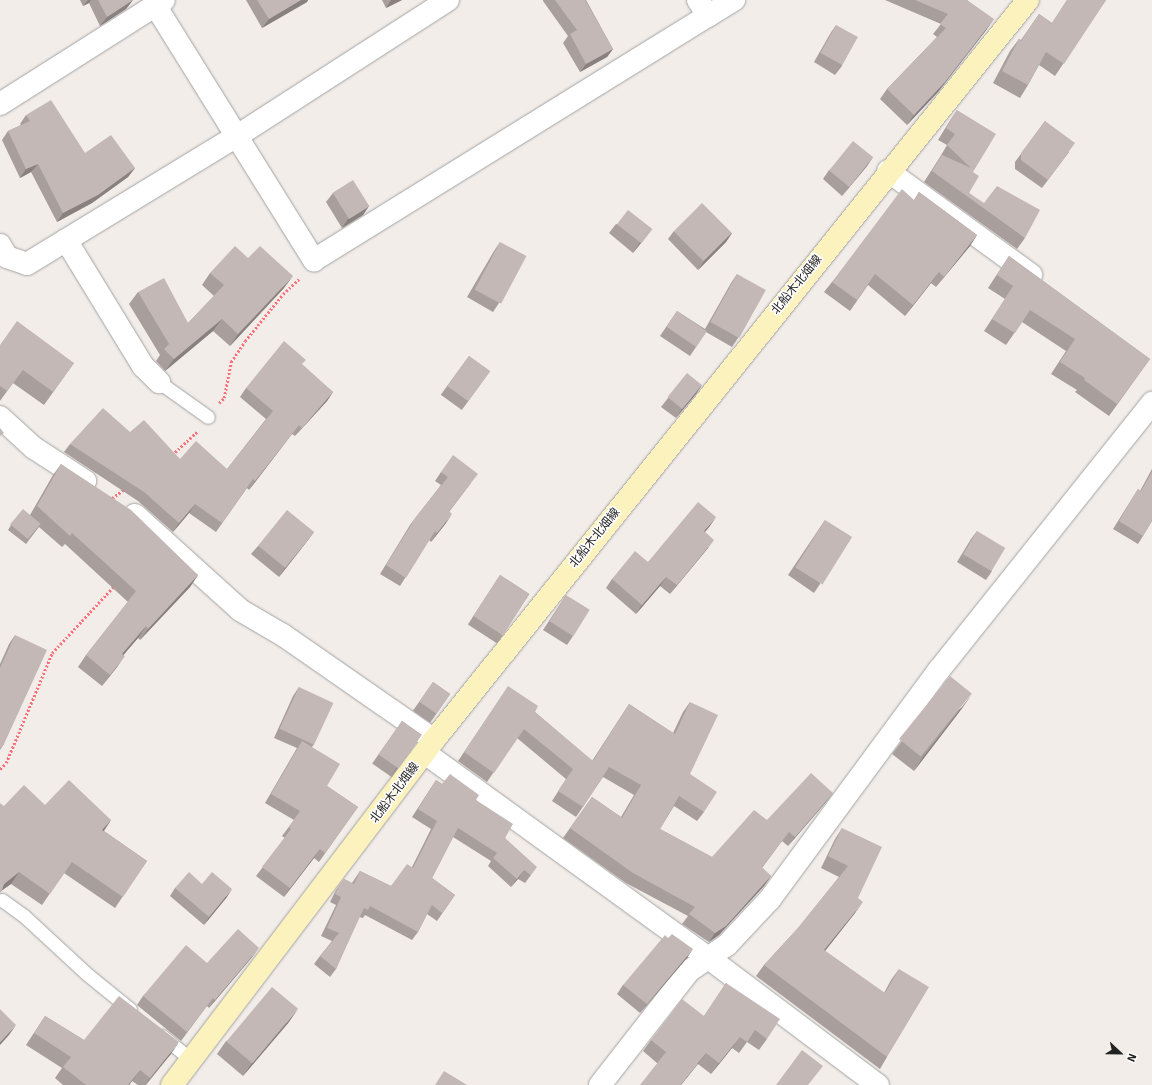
<!DOCTYPE html>
<meta charset="utf-8">
<style>
body{margin:0}
#map{position:relative;width:1152px;height:1085px;overflow:hidden;background:#f2ede9;font-family:Signika,"Noto Sans JP",sans-serif}
div>[style]{position:absolute}
.path>*{height:2.5px;margin-top:-1.25px;transform-origin:0;background:repeating-linear-gradient(90deg,#fc707c 0 2px,transparent 0 4px)}
.roads{filter:drop-shadow(0 0 1px #a3a3a3) drop-shadow(0 0 1px #a3a3a3)}
.service>*{height:13px;margin:-6.5px;padding:0 6.5px;transform-origin:6.5px;border-radius:6.5px;background:#fff}
.minor>*{height:22px;margin:-11px;padding:0 11px;transform-origin:11px;border-radius:11px;background:#fff}
.tertiary>*{height:22px;margin:-11px;padding:0 11px;transform-origin:11px;border-radius:11px;background:#fff}
.secondary>*{height:22px;margin:-11px;padding:0 11px;transform-origin:11px;border-radius:11px;background:#fbf2be}
.wall>*{inset:0;background:#a89e9c;transform-origin:0 0}
.shaded-wall>*{inset:0;background:#88817f}
.building>*{inset:0;background:#c3b8b5;transform-origin:0 0}
span{translate:-50% -50%;white-space:nowrap;text-align:center;line-height:1.15;-webkit-text-stroke:3px #fff;paint-order:stroke}
.street-label{font-size:12px;color:#222}
.north{position:absolute;left:1100px;top:1033px;width:40px;height:40px;-webkit-text-stroke:3px #fff;paint-order:stroke;rotate:112deg;font-size:11px;font-weight:700;line-height:16px;text-align:center;color:#222}
.north::after{content:'';display:block;margin:auto;width:14px;height:18px;background:#222;clip-path:polygon(50% 0,100% 100%,50% 72%,0 100%)}
</style>
<div id="map">
<div class="path">
<i style="left:219px;top:403px;width:7px;rotate:-45deg"></i>
<i style="left:224px;top:398px;width:37px;rotate:-79deg"></i>
<i style="left:231px;top:362px;width:25px;rotate:-56deg"></i>
<i style="left:245px;top:341px;width:60px;rotate:-51deg"></i>
<i style="left:283px;top:294px;width:23px;rotate:-43deg"></i>
<i style="left:172px;top:455px;width:35px;rotate:-43deg"></i>
<i style="left:112px;top:498px;width:16px;rotate:-35deg"></i>
<i style="left:0;top:769px;width:8px;rotate:-45deg"></i>
<i style="left:6px;top:763px;width:119px;rotate:-67.3deg"></i>
<i style="left:52px;top:653px;width:91px;rotate:-47.2deg"></i>
</div>
<div class="roads">
<div class="service">
<i style="left:159px;top:382px;width:60px;rotate:35.5deg"></i>
<i style="left:2px;top:900px;width:26px;rotate:36deg"></i>
<i style="left:23px;top:915px;width:88px;rotate:42.7deg"></i>
<i style="left:88px;top:975px;width:54px;rotate:39deg"></i>
<i style="left:162px;top:1036px;width:38px;rotate:39deg"></i>
</div>
<div class="minor">
<i style="left:155px;top:5px;width:301px;rotate:58.1deg"></i>
<i style="left:314px;top:260px;width:463px;rotate:-31.8deg"></i>
<i style="left:708px;top:16px;width:19px;rotate:-122deg"></i>
<i style="left:708px;top:16px;width:31px;rotate:-32deg"></i>
<i style="left:0;top:104px;width:194px;rotate:-32.4deg"></i>
<i style="left:888px;top:171px;width:177px;rotate:36deg"></i>
<i style="left:66px;top:240px;width:148px;rotate:58.6deg"></i>
<i style="left:143px;top:366px;width:23px;rotate:45deg"></i>
<i style="left:0;top:245px;width:14px;rotate:60deg"></i>
<i style="left:7px;top:257px;width:21px;rotate:19deg"></i>
<i style="left:27px;top:264px;width:246px;rotate:-31.4deg"></i>
<i style="left:237px;top:136px;width:251px;rotate:-32.8deg"></i>
<i style="left:0;top:417px;width:46px;rotate:42.4deg"></i>
<i style="left:34px;top:448px;width:61px;rotate:32.9deg"></i>
<i style="left:135px;top:515px;width:142px;rotate:42.1deg"></i>
<i style="left:240px;top:610px;width:50px;rotate:30.2deg"></i>
<i style="left:283px;top:635px;width:184px;rotate:34.8deg"></i>
<i style="left:600px;top:1085px;width:145px;rotate:-52deg"></i>
<i style="left:689px;top:971px;width:46px;rotate:-34.4deg"></i>
<i style="left:727px;top:945px;width:63px;rotate:-46.9deg"></i>
<i style="left:770px;top:899px;width:285px;rotate:-53.6deg"></i>
<i style="left:939px;top:670px;width:342px;rotate:-51.4deg"></i>
</div>
<div class="tertiary">
<i style="left:425px;top:753px;width:352px;rotate:35.9deg"></i>
<i style="left:710px;top:959px;width:210px;rotate:36.9deg"></i>
</div>
<div class="secondary">
<i style="left:172px;top:1085px;width:433px;rotate:-52.8deg"></i>
<i style="left:434px;top:740px;width:949px;rotate:-51.25deg"></i>
</div>
</div>
<div class="wall">
<i style="clip-path:polygon(80px 0,133px 0,126px 9px,100px 26px,89px 3px,83px 6px)"></i>
<i style="clip-path:polygon(246px 0,308px 0,307px 2px,262px 28px)"></i>
<i style="clip-path:polygon(382px 0,402px 0,386px 8px)"></i>
<i style="clip-path:polygon(543px 0,586px 0,613px 49px,607px 57px,580px 72px,563px 43px,568px 36px,543px 1px)"></i>
<i style="clip-path:polygon(885px 0,967px 0,987px 29px,938px 92px,907px 125px,880px 99px,887px 89px,937px 37px,933px 34px,941px 24px)"></i>
<i style="clip-path:polygon(1067px 0,1106px 0,1055px 76px,1039px 65px,1028px 85px,1020px 98px,993px 83px,1010px 51px,1019px 39px,1021px 40px,1039px 14px,1052px 23px)"></i>
<i style="clip-path:polygon(836px 25px,842px 66px,835px 75px,814px 62px,830px 34px)"></i>
<i style="clip-path:polygon(957px 110px,973px 172px,969px 193px,1025px 238px,1017px 249px,924px 182px,940px 157px,947px 145px,938px 140px,949px 122px)"></i>
<i style="clip-path:polygon(26px 115px,85px 153px,135px 168px,128px 177px,92px 203px,57px 222px,31px 172px,20px 178px,2px 140px,8px 131px,21px 125px,20px 124px)"></i>
<i style="clip-path:polygon(1045px 121px,1069px 152px,1042px 188px,1015px 169px,1015px 162px)"></i>
<i style="clip-path:polygon(873px 157px,867px 166px,842px 196px,823px 179px,829px 170px)"></i>
<i style="clip-path:polygon(919px 192px,977px 235px,970px 246px,936px 287px,931px 283px,905px 316px,868px 285px,850px 311px,824px 292px,832px 282px,914px 200px)"></i>
<i style="clip-path:polygon(333px 193px,369px 206px,363px 215px,342px 228px,326px 202px)"></i>
<i style="clip-path:polygon(616px 224px,652px 229px,645px 238px,633px 253px,609px 233px)"></i>
<i style="clip-path:polygon(674px 231px,732px 233px,726px 242px,698px 270px,668px 239px)"></i>
<i style="clip-path:polygon(500px 242px,499px 303px,493px 312px,467px 297px,494px 251px)"></i>
<i style="clip-path:polygon(1009px 256px,1150px 359px,1109px 416px,1075px 392px,1077px 390px,1051px 374px,1066px 351px,1022px 322px,1006px 345px,984px 331px,1005px 299px,988px 288px)"></i>
<i style="clip-path:polygon(248px 258px,284px 288px,230px 346px,213px 331px,165px 371px,156px 361px,160px 355px,129px 304px,138px 292px,188px 323px,214px 296px,202px 285px,210px 273px)"></i>
<i style="clip-path:polygon(737px 274px,738px 338px,732px 347px,706px 332px,690px 356px,660px 336px,677px 311px,705px 329px,731px 283px)"></i>
<i style="clip-path:polygon(0 345px,74px 363px,44px 405px,13px 383px,0 401px)"></i>
<i style="left:469px;top:356px;width:26px;height:48px;rotate:36deg"></i>
<i style="clip-path:polygon(302px 365px,333px 392px,327px 401px,295px 436px,292px 434px,249px 490px,247px 488px,216px 532px,189px 513px,173px 532px,138px 501px,64px 452px,70px 444px,130px 432px,180px 459px,227px 469px,266px 419px,240px 397px,246px 388px)"></i>
<i style="clip-path:polygon(702px 385px,696px 394px,676px 418px,661px 407px,668px 398px)"></i>
<i style="clip-path:polygon(61px 464px,198px 575px,190px 587px,140px 640px,138px 638px,123px 655px,117px 667px,102px 686px,78px 667px,86px 655px,128px 602px,65px 544px,62px 547px,39px 527px,26px 544px,8px 530px,11px 525px,30px 515px,53px 475px)"></i>
<i style="clip-path:polygon(1152px 469px,1152px 521px,1143px 536px,1138px 544px,1113px 529px,1138px 489px,1140px 491px)"></i>
<i style="clip-path:polygon(441px 472px,471px 483px,449px 512px,446px 523px,431px 542px,429px 540px,400px 586px,380px 574px,410px 525px,416px 517px,441px 485px,435px 481px)"></i>
<i style="clip-path:polygon(825px 520px,820px 584px,814px 593px,788px 575px)"></i>
<i style="clip-path:polygon(710px 526px,705px 532px,708px 548px,670px 594px,660px 586px,636px 614px,606px 588px,612px 579px,648px 562px)"></i>
<i style="clip-path:polygon(977px 531px,992px 571px,986px 580px,957px 562px,971px 539px)"></i>
<i style="clip-path:polygon(314px 532px,308px 540px,279px 577px,251px 554px,258px 546px)"></i>
<i style="left:500px;top:575px;width:35px;height:59px;rotate:33deg"></i>
<i style="clip-path:polygon(566px 595px,573px 636px,567px 645px,543px 630px)"></i>
<i style="clip-path:polygon(15px 635px,4px 744px,0 750px,0 664px,9px 644px)"></i>
<i style="left:433px;top:682px;width:21px;height:35px;rotate:35deg"></i>
<i style="clip-path:polygon(299px 687px,314px 744px,312px 747px,327px 786px,358px 807px,319px 862px,314px 858px,284px 897px,256px 876px,285px 838px,282px 836px,294px 820px,265px 803px,297px 748px,274px 738px,293px 696px)"></i>
<i style="clip-path:polygon(502px 696px,535px 712px,592px 761px,629px 704px,673px 733px,683px 712px,690px 702px,690px 774px,704px 812px,697px 821px,674px 806px,660px 829px,712px 857px,767px 820px,833px 793px,826px 802px,788px 846px,782px 841px,762px 868px,771px 876px,764px 886px,719px 935px,709px 942px,682px 924px,688px 916px,626px 883px,563px 838px,592px 797px,621px 817px,634px 795px,603px 777px,576px 817px,552px 801px,566px 779px,517px 738px,487px 782px,458px 761px)"></i>
<i style="clip-path:polygon(963px 707px,914px 771px,892px 754px,902px 741px)"></i>
<i style="left:402px;top:721px;width:24px;height:52px;rotate:35deg"></i>
<i style="clip-path:polygon(436px 780px,442px 784px,476px 800px,505px 838px,531px 875px,525px 883px,518px 879px,511px 887px,488px 866px,491px 861px,453px 837px,432px 878px,455px 895px,437px 921px,427px 914px,418px 932px,412px 940px,365px 915px,363px 918px,359px 917px,336px 969px,330px 977px,314px 964px,320px 956px,332px 941px,321px 936px,336px 905px,330px 902px,336px 890px,344px 879px,352px 883px,360px 871px,391px 886px,412px 867px,431px 829px,412px 817px)"></i>
<i style="clip-path:polygon(45px 805px,111px 820px,104px 831px,147px 861px,115px 908px,64px 873px,42px 905px,11px 884px,1px 891px,4px 806px)"></i>
<i style="clip-path:polygon(842px 828px,858px 898px,855px 913px,825px 951px,884px 993px,891px 980px,899px 969px,887px 1057px,880px 1069px,756px 976px,764px 965px,798px 928px,839px 877px,821px 868px,835px 839px)"></i>
<i style="clip-path:polygon(202px 884px,227px 897px,204px 925px,170px 896px,175px 888px)"></i>
<i style="clip-path:polygon(253px 956px,209px 1008px,207px 1006px,181px 1041px,137px 1005px,143px 996px,207px 963px)"></i>
<i style="clip-path:polygon(687px 958px,640px 1013px,617px 994px,623px 985px)"></i>
<i style="clip-path:polygon(726px 983px,767px 1039px,759px 1050px,747px 1042px,739px 1053px,732px 1048px,711px 1074px,698px 1064px,657px 1063px,643px 1051px,651px 1040px,704px 1016px)"></i>
<i style="clip-path:polygon(45px 1016px,84px 1040px,171px 1054px,146px 1085px,138px 1085px,132px 1081px,129px 1085px,63px 1085px,55px 1078px,62px 1068px,26px 1045px)"></i>
<i style="clip-path:polygon(289px 1022px,243px 1076px,217px 1054px,226px 1041px)"></i>
</div>
<div class="shaded-wall">
<i style="clip-path:polygon(88px 0,91px 0,89px 3px,83px 6px)"></i>
<i style="clip-path:polygon(133px 0,126px 9px,100px 26px,107px 17px)"></i>
<i style="clip-path:polygon(301px 0,308px 0,307px 2px,262px 28px,269px 19px)"></i>
<i style="clip-path:polygon(391px 0,402px 0,386px 8px)"></i>
<i style="clip-path:polygon(994px 19px,987px 29px,938px 92px,907px 125px,914px 115px)"></i>
<i style="clip-path:polygon(613px 49px,607px 57px,580px 72px,586px 64px)"></i>
<i style="clip-path:polygon(873px 157px,867px 166px,842px 196px,849px 187px)"></i>
<i style="clip-path:polygon(38px 164px,31px 172px,20px 178px,26px 169px)"></i>
<i style="clip-path:polygon(135px 168px,128px 177px,92px 203px,57px 222px,63px 213px)"></i>
<i style="clip-path:polygon(369px 206px,363px 215px,342px 228px,348px 219px)"></i>
<i style="clip-path:polygon(652px 229px,645px 238px,633px 253px,639px 244px)"></i>
<i style="clip-path:polygon(732px 233px,726px 242px,698px 270px,704px 261px)"></i>
<i style="clip-path:polygon(977px 235px,970px 246px,936px 287px,944px 277px)"></i>
<i style="clip-path:polygon(939px 272px,931px 283px,905px 316px,913px 305px)"></i>
<i style="clip-path:polygon(293px 276px,284px 288px,230px 346px,238px 334px)"></i>
<i style="clip-path:polygon(222px 319px,213px 331px,165px 371px,174px 359px)"></i>
<i style="clip-path:polygon(702px 385px,696px 394px,676px 418px,682px 409px)"></i>
<i style="clip-path:polygon(333px 392px,327px 401px,295px 436px,302px 428px)"></i>
<i style="clip-path:polygon(299px 425px,292px 434px,249px 490px,255px 481px)"></i>
<i style="clip-path:polygon(195px 504px,189px 513px,173px 532px,179px 523px)"></i>
<i style="clip-path:polygon(452px 514px,446px 523px,431px 542px,437px 533px)"></i>
<i style="clip-path:polygon(716px 517px,710px 526px,698px 540px,704px 531px)"></i>
<i style="clip-path:polygon(314px 532px,308px 540px,279px 577px,285px 568px)"></i>
<i style="clip-path:polygon(714px 540px,708px 548px,670px 594px,677px 585px)"></i>
<i style="clip-path:polygon(198px 575px,190px 587px,140px 640px,148px 629px)"></i>
<i style="clip-path:polygon(666px 577px,660px 586px,636px 614px,642px 605px)"></i>
<i style="clip-path:polygon(146px 626px,138px 638px,115px 665px,122px 654px)"></i>
<i style="clip-path:polygon(125px 656px,117px 667px,102px 686px,110px 675px)"></i>
<i style="clip-path:polygon(972px 694px,963px 707px,914px 771px,923px 757px)"></i>
<i style="clip-path:polygon(422px 735px,415px 744px,391px 776px,397px 767px)"></i>
<i style="clip-path:polygon(833px 793px,826px 802px,788px 846px,795px 837px)"></i>
<i style="clip-path:polygon(111px 820px,103px 832px,102px 830px)"></i>
<i style="clip-path:polygon(320px 849px,314px 858px,284px 897px,290px 888px)"></i>
<i style="clip-path:polygon(524px 870px,518px 879px,511px 887px,517px 879px)"></i>
<i style="clip-path:polygon(19px 872px,11px 884px,1px 891px,0 893px,0 889px,4px 884px)"></i>
<i style="clip-path:polygon(771px 876px,764px 886px,719px 935px,709px 942px,715px 933px)"></i>
<i style="clip-path:polygon(232px 889px,227px 897px,204px 925px,209px 917px)"></i>
<i style="clip-path:polygon(863px 902px,855px 913px,817px 961px,824px 950px)"></i>
<i style="clip-path:polygon(259px 948px,253px 956px,209px 1008px,215px 1000px)"></i>
<i style="clip-path:polygon(693px 949px,687px 958px,640px 1013px,647px 1004px)"></i>
<i style="clip-path:polygon(298px 1009px,289px 1022px,243px 1076px,252px 1063px)"></i>
<i style="clip-path:polygon(16px 1025px,9px 1035px,0 1045px,0 1042px)"></i>
<i style="clip-path:polygon(740px 1037px,732px 1048px,711px 1074px,719px 1063px)"></i>
<i style="clip-path:polygon(179px 1042px,171px 1054px,145px 1085px,150px 1078px)"></i>
<i style="clip-path:polygon(706px 1053px,698px 1064px,681px 1085px,680px 1085px)"></i>
<i style="clip-path:polygon(140px 1070px,132px 1081px,129px 1085px,128px 1085px)"></i>
</div>
<div class="building">
<i style="clip-path:polygon(98px 0,133px 0,107px 17px)"></i>
<i style="clip-path:polygon(257px 0,301px 0,269px 19px)"></i>
<i style="clip-path:polygon(555px 0,585px 0,613px 49px,586px 64px,570px 34px,577px 30px)"></i>
<i style="clip-path:polygon(915px 0,967px 0,994px 19px,945px 82px,914px 115px,887px 89px,946px 28px,940px 24px,948px 14px)"></i>
<i style="clip-path:polygon(1067px 0,1106px 0,1064px 64px,1046px 52px,1028px 85px,1002px 71px,1019px 39px,1021px 41px,1039px 14px,1052px 23px)"></i>
<i style="left:836px;top:25px;width:25px;height:32px;rotate:29deg"></i>
<i style="clip-path:polygon(51px 100px,85px 153px,111px 135px,135px 168px,98px 195px,63px 213px,38px 164px,26px 169px,8px 131px,30px 121px,26px 115px)"></i>
<i style="clip-path:polygon(957px 110px,996px 134px,973px 172px,979px 176px,969px 193px,984px 203px,997px 186px,1040px 210px,1025px 238px,932px 171px,942px 155px,971px 168px,947px 145px,955px 134px,946px 128px)"></i>
<i style="clip-path:polygon(1045px 121px,1075px 143px,1048px 180px,1021px 160px,1021px 153px)"></i>
<i style="left:853px;top:141px;width:26px;height:38px;rotate:39deg"></i>
<i style="left:353px;top:180px;width:31px;height:24px;rotate:58deg"></i>
<i style="clip-path:polygon(902px 189px,914px 200px,919px 192px,977px 235px,944px 277px,939px 272px,913px 305px,875px 274px,857px 300px,832px 282px)"></i>
<i style="left:702px;top:203px;width:42px;height:40px;rotate:45deg"></i>
<i style="left:628px;top:210px;width:31px;height:18px;rotate:38deg"></i>
<i style="left:500px;top:242px;width:30px;height:54px;rotate:28deg"></i>
<i style="clip-path:polygon(235px 246px,248px 258px,260px 246px,293px 276px,238px 334px,222px 319px,174px 359px,164px 349px,169px 344px,138px 292px,164px 278px,188px 323px,224px 285px,210px 273px)"></i>
<i style="clip-path:polygon(1009px 256px,1150px 359px,1117px 404px,1084px 380px,1085px 378px,1060px 362px,1075px 339px,1030px 310px,1015px 333px,992px 319px,1013px 286px,997px 275px)"></i>
<i style="left:737px;top:274px;width:33px;height:55px;rotate:29deg"></i>
<i style="left:677px;top:311px;width:36px;height:19px;rotate:34deg"></i>
<i style="clip-path:polygon(17px 321px,74px 363px,53px 392px,23px 370px,7px 391px,0 386px,0 345px)"></i>
<i style="clip-path:polygon(284px 341px,306px 360px,302px 364px,333px 392px,302px 428px,299px 425px,255px 481px,253px 479px,222px 523px,195px 504px,179px 523px,144px 492px,70px 444px,103px 408px,130px 432px,144px 420px,180px 459px,196px 441px,227px 469px,273px 411px,246px 388px)"></i>
<i style="left:469px;top:356px;width:26px;height:37px;rotate:36deg"></i>
<i style="left:687px;top:373px;width:19px;height:31px;rotate:39deg"></i>
<i style="clip-path:polygon(0 428px,4px 433px,0 436px)"></i>
<i style="clip-path:polygon(453px 455px,478px 474px,449px 511px,452px 514px,437px 533px,435px 531px,406px 578px,386px 565px,416px 517px,448px 477px,441px 472px)"></i>
<i style="clip-path:polygon(61px 464px,131px 510px,198px 575px,148px 629px,146px 626px,122px 654px,125px 656px,110px 675px,86px 655px,136px 591px,72px 533px,70px 536px,37px 506px)"></i>
<i style="clip-path:polygon(1152px 472px,1152px 521px,1143px 536px,1119px 521px,1138px 489px,1141px 491px)"></i>
<i style="clip-path:polygon(698px 502px,716px 517px,704px 531px,714px 540px,677px 585px,666px 577px,642px 605px,612px 579px,635px 551px,648px 562px)"></i>
<i style="left:23px;top:509px;width:23px;height:20px;rotate:40deg"></i>
<i style="left:287px;top:510px;width:35px;height:46px;rotate:39deg"></i>
<i style="left:825px;top:520px;width:32px;height:56px;rotate:32deg"></i>
<i style="left:977px;top:531px;width:33px;height:27px;rotate:31deg"></i>
<i style="left:500px;top:575px;width:35px;height:49px;rotate:33deg"></i>
<i style="left:566px;top:595px;width:28px;height:31px;rotate:32deg"></i>
<i style="clip-path:polygon(15px 635px,47px 650px,4px 744px,0 749px,0 668px)"></i>
<i style="left:950px;top:676px;width:28px;height:81px;rotate:39deg"></i>
<i style="left:433px;top:682px;width:21px;height:24px;rotate:35deg"></i>
<i style="clip-path:polygon(508px 686px,538px 706px,535px 712px,593px 761px,629px 704px,675px 734px,690px 702px,718px 715px,690px 774px,717px 792px,704px 812px,679px 796px,660px 829px,712px 857px,754px 810px,767px 820px,811px 773px,833px 793px,795px 837px,789px 832px,762px 867px,771px 876px,726px 926px,715px 933px,689px 914px,695px 907px,633px 873px,570px 828px,592px 797px,622px 818px,641px 785px,609px 767px,583px 807px,558px 791px,573px 769px,524px 729px,494px 773px,464px 752px)"></i>
<i style="left:299px;top:687px;width:38px;height:46px;rotate:25deg"></i>
<i style="left:402px;top:721px;width:24px;height:41px;rotate:35deg"></i>
<i style="clip-path:polygon(302px 741px,340px 764px,327px 786px,358px 807px,325px 853px,320px 849px,290px 888px,262px 867px,291px 829px,289px 827px,300px 811px,271px 794px)"></i>
<i style="clip-path:polygon(450px 774px,479px 795px,476px 800px,513px 824px,505px 838px,537px 867px,531px 875px,524px 870px,517px 879px,493px 858px,497px 853px,458px 828px,432px 878px,455px 895px,442px 913px,432px 905px,418px 932px,370px 906px,368px 910px,364px 908px,336px 969px,320px 956px,339px 933px,327px 928px,341px 897px,335px 894px,341px 882px,344px 879px,354px 884px,360px 871px,391px 886px,407px 864px,413px 868px,437px 821px,418px 809px,436px 780px,442px 784px)"></i>
<i style="clip-path:polygon(69px 780px,111px 820px,102px 830px,147px 861px,123px 897px,72px 862px,50px 894px,19px 872px,4px 884px,2px 890px,0 892px,0 803px,4px 806px,24px 785px,45px 805px)"></i>
<i style="clip-path:polygon(842px 828px,882px 847px,858px 898px,863px 902px,824px 950px,885px 993px,899px 969px,929px 987px,887px 1057px,764px 965px,798px 928px,848px 866px,828px 856px)"></i>
<i style="clip-path:polygon(189px 872px,202px 884px,212px 872px,232px 889px,209px 917px,175px 888px)"></i>
<i style="clip-path:polygon(238px 929px,259px 948px,215px 1000px,213px 998px,187px 1032px,143px 996px,186px 945px,207px 963px)"></i>
<i style="clip-path:polygon(672px 934px,693px 949px,647px 1004px,623px 985px,665px 935px,668px 938px)"></i>
<i style="clip-path:polygon(726px 983px,780px 1019px,767px 1039px,755px 1030px,747px 1042px,740px 1037px,719px 1063px,706px 1053px,680px 1085px,640px 1085px,666px 1052px,651px 1040px,682px 999px,704px 1016px)"></i>
<i style="left:272px;top:987px;width:34px;height:71px;rotate:40deg"></i>
<i style="clip-path:polygon(119px 996px,179px 1042px,150px 1078px,140px 1070px,128px 1085px,86px 1085px,63px 1067px,71px 1057px,34px 1033px,45px 1016px,84px 1040px)"></i>
<i style="clip-path:polygon(0 1009px,16px 1025px,0 1042px)"></i>
<i style="clip-path:polygon(802px 1050px,823px 1066px,808px 1085px,776px 1085px)"></i>
<i style="clip-path:polygon(444px 1071px,467px 1085px,435px 1085px)"></i>
</div>
<div class="street-label">
<span style="left:797px;top:285px;rotate:-51deg">北船木北畑線</span>
<span style="left:595px;top:538px;rotate:-51deg">北船木北畑線</span>
<span style="left:395px;top:793px;rotate:-53deg">北船木北畑線</span>
</div>
<div class="north">N</div>
</div>
